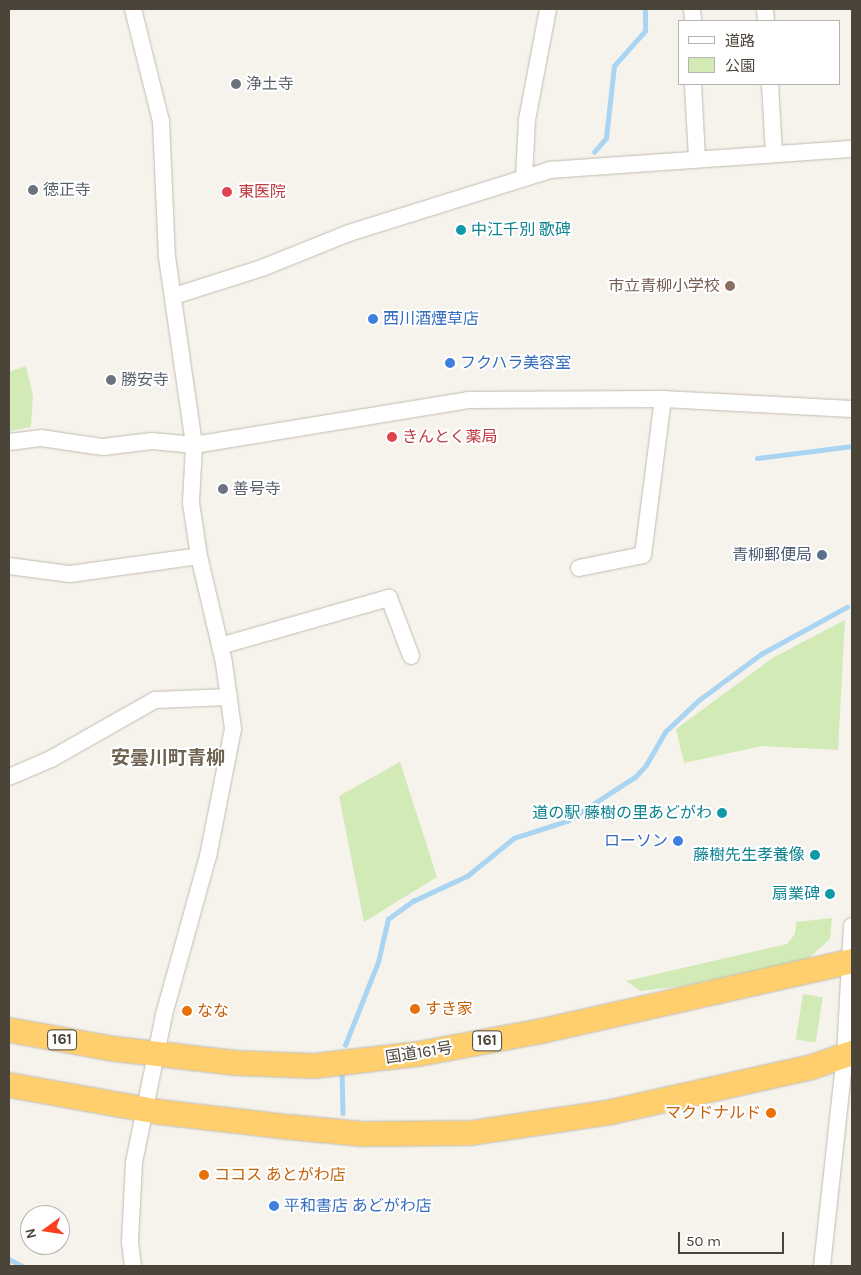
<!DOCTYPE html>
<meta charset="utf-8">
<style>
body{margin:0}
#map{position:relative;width:861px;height:1275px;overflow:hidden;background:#f6f3ec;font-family:Karla,"Noto Sans JP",sans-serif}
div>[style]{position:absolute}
.green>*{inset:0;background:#d2eab5;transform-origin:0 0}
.stream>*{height:4.5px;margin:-2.25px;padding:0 2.25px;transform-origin:2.25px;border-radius:2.25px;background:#a9d4f2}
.roads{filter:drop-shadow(0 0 1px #c2bbae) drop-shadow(0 0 1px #c2bbae)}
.minor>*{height:16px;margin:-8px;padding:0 8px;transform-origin:8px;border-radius:8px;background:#fff}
.highway>*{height:24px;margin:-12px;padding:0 12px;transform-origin:12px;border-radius:12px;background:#ffcf6e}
.dots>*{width:14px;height:14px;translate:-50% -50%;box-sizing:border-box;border:2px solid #fff;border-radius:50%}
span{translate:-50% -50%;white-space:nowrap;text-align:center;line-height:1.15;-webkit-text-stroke:4px #fff;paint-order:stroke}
.shield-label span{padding:1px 4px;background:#fff;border:1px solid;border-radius:4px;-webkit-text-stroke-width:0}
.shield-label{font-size:15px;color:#4b4439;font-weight:700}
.worship-label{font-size:16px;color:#5b616d}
.left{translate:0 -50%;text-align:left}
.health-label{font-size:16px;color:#be3a42}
.culture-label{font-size:16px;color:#0d838f}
.right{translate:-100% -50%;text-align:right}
.education-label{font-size:16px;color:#785e54}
.shop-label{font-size:16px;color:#366cbe}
.service-label{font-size:16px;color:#4e5e75}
.food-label{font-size:16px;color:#c56008}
.street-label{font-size:16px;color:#4b4439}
.quarter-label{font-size:19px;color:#6e6250;font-weight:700}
.frame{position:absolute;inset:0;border:10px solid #4b4439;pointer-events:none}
.legend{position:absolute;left:678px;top:20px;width:162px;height:65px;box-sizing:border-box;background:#fff;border:1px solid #b7b4b0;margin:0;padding:6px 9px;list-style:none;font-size:15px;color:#4b4439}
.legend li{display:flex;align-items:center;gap:10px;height:25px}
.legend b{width:25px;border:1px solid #b7b4b0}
.north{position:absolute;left:20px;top:1205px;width:50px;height:50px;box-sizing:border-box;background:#fff;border:1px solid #b7b4b0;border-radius:50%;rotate:256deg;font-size:14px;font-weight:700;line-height:20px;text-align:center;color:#4b4439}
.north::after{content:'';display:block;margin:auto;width:18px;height:22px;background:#fc3f1d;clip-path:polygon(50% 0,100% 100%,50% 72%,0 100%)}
.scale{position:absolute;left:678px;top:1232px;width:106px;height:22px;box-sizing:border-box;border:2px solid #4b4439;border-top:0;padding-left:6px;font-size:15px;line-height:18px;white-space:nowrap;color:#4b4439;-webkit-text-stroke:4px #fff;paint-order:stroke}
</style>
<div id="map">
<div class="green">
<i style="clip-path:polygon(26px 366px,33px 396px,31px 427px,9px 431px,9px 372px)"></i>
<i style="clip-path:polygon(845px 620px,838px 750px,762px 746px,684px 763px,676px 729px,774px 657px)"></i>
<i style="clip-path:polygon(400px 762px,437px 877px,364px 922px,339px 796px)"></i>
<i style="clip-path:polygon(832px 918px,830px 939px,807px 960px,683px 986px,640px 991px,626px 981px,787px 944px,795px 934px,796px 922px)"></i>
<i style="left:803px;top:994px;width:20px;height:46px;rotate:9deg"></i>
</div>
<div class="stream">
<i style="left:594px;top:152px;width:18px;rotate:-49deg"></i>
<i style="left:606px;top:138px;width:72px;rotate:-83.7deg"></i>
<i style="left:614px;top:66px;width:47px;rotate:-48.5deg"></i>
<i style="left:645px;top:31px;width:22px;rotate:-90deg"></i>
<i style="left:757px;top:458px;width:96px;rotate:-7.2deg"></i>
<i style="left:345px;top:1045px;width:89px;rotate:-68.3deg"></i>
<i style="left:378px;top:962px;width:44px;rotate:-76.9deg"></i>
<i style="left:388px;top:919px;width:31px;rotate:-36deg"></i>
<i style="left:413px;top:901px;width:60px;rotate:-24.8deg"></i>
<i style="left:467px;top:876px;width:60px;rotate:-39deg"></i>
<i style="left:514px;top:838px;width:56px;rotate:-17.8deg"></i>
<i style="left:567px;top:821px;width:81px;rotate:-32.9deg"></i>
<i style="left:635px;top:777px;width:16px;rotate:-47deg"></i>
<i style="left:646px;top:765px;width:39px;rotate:-60deg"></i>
<i style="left:666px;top:731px;width:45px;rotate:-43.2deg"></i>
<i style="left:699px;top:700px;width:77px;rotate:-36.6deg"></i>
<i style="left:761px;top:654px;width:98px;rotate:-28.7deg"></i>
<i style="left:342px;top:1070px;width:43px;rotate:88.7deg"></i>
<i style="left:9px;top:1259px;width:15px;rotate:28deg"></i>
</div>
<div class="roads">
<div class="minor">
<i style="left:133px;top:9px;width:115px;rotate:76deg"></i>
<i style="left:161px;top:121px;width:136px;rotate:87.5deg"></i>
<i style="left:167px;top:257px;width:190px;rotate:81.8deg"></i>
<i style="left:194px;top:445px;width:58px;rotate:93deg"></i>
<i style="left:191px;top:503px;width:54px;rotate:81.4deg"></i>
<i style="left:199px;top:556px;width:110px;rotate:76.8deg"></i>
<i style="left:224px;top:663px;width:67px;rotate:82.2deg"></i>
<i style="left:233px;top:729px;width:129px;rotate:101.1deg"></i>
<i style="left:208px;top:856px;width:165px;rotate:105.5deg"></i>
<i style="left:164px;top:1015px;width:151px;rotate:101.5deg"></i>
<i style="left:134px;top:1163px;width:79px;rotate:92.9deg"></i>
<i style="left:130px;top:1242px;width:24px;rotate:83deg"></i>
<i style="left:692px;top:9px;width:12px;rotate:85deg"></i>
<i style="left:765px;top:9px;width:12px;rotate:85deg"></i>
<i style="left:693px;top:84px;width:75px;rotate:86.9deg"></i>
<i style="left:770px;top:84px;width:69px;rotate:86.7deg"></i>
<i style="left:524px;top:177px;width:57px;rotate:-87deg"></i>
<i style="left:527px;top:120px;width:113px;rotate:-79.3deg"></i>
<i style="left:174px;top:296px;width:92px;rotate:-17.7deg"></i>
<i style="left:262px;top:268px;width:94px;rotate:-21.9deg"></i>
<i style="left:349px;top:233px;width:211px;rotate:-17.4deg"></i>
<i style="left:550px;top:170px;width:303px;rotate:-4deg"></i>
<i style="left:9px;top:442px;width:32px;rotate:-7deg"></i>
<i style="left:41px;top:438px;width:63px;rotate:8.3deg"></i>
<i style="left:103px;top:447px;width:49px;rotate:-7deg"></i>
<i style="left:152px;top:441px;width:42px;rotate:5.4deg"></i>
<i style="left:194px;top:445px;width:278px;rotate:-9.3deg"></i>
<i style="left:468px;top:400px;width:195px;rotate:-0.3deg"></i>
<i style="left:663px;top:399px;width:189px;rotate:3deg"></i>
<i style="left:9px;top:566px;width:62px;rotate:7.5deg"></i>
<i style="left:70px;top:574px;width:130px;rotate:-7.9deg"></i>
<i style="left:579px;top:568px;width:65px;rotate:-11.5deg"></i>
<i style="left:643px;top:555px;width:157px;rotate:-82.7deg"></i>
<i style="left:220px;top:646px;width:176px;rotate:-15.9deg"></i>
<i style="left:389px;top:598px;width:62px;rotate:69.2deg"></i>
<i style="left:9px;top:777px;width:46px;rotate:-23.2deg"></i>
<i style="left:51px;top:759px;width:120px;rotate:-29.6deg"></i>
<i style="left:155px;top:700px;width:74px;rotate:-2.3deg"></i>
<i style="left:822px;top:1266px;width:212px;rotate:-83.8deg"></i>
<i style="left:845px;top:1055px;width:129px;rotate:-86.9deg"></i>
</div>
<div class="highway">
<i style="left:9px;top:1030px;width:108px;rotate:10.2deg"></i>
<i style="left:115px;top:1049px;width:122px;rotate:6.6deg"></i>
<i style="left:236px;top:1063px;width:78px;rotate:2.2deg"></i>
<i style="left:314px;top:1066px;width:105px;rotate:-6.6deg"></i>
<i style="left:418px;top:1054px;width:126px;rotate:-10.5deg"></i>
<i style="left:542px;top:1031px;width:318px;rotate:-12.7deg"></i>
<i style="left:9px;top:1085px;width:152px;rotate:10.2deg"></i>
<i style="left:159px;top:1112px;width:131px;rotate:6.6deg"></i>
<i style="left:289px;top:1127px;width:73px;rotate:5.5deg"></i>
<i style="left:362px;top:1134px;width:109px;rotate:-0.5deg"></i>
<i style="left:471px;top:1133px;width:142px;rotate:-8.5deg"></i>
<i style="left:611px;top:1112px;width:206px;rotate:-12.6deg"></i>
<i style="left:812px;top:1067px;width:42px;rotate:-19.3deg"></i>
</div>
</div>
<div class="dots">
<i style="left:236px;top:84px;background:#6b7280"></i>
<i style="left:33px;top:190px;background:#6b7280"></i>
<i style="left:227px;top:192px;background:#e0444e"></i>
<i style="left:461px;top:230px;background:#0f9aa8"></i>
<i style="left:730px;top:286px;background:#8d6e63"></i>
<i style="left:373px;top:319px;background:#3f7fe0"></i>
<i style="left:450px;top:363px;background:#3f7fe0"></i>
<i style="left:111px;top:380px;background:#6b7280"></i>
<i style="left:392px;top:437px;background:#e0444e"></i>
<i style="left:223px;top:489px;background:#6b7280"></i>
<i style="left:822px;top:555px;background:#5c6f8a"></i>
<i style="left:722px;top:813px;background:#0f9aa8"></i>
<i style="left:678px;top:841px;background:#3f7fe0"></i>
<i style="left:815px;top:855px;background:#0f9aa8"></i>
<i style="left:830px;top:894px;background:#0f9aa8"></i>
<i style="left:415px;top:1009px;background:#e8710a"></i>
<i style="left:187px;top:1011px;background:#e8710a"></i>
<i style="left:771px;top:1113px;background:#e8710a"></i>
<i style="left:204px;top:1175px;background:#e8710a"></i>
<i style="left:274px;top:1206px;background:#3f7fe0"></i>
</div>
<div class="shield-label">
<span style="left:62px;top:1040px">161</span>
<span style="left:487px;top:1041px">161</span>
</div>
<div class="worship-label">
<span class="left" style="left:246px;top:84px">浄土寺</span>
<span class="left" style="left:43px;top:190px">徳正寺</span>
<span class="left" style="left:121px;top:380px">勝安寺</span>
<span class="left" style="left:233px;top:489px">善号寺</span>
</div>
<div class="health-label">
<span class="left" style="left:238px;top:192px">東医院</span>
<span class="left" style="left:402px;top:437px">きんとく薬局</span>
</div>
<div class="culture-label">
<span class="left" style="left:471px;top:230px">中江千別 歌碑</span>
<span class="right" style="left:712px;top:813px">道の駅 藤樹の里あどがわ</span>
<span class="right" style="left:805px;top:855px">藤樹先生孝養像</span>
<span class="right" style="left:820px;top:894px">扇業碑</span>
</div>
<div class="education-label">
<span class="right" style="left:720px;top:286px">市立青柳小学校</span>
</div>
<div class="shop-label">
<span class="left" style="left:383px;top:319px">西川酒煙草店</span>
<span class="left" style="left:460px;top:363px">フクハラ美容室</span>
<span class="right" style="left:668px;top:841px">ローソン</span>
<span class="left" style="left:284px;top:1206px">平和書店 あどがわ店</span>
</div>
<div class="service-label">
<span class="right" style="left:812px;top:555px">青柳郵便局</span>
</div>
<div class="food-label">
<span class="left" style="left:425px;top:1009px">すき家</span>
<span class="left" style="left:197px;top:1011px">なな</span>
<span class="right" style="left:761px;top:1113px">マクドナルド</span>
<span class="left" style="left:214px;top:1175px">ココス あとがわ店</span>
</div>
<div class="street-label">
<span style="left:419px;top:1053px;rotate:-9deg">国道161号</span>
</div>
<div class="quarter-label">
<span style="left:168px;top:759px">安曇川町青柳</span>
</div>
<div class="frame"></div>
<ul class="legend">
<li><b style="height:6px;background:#fff"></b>道路</li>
<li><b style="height:14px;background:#d2eab5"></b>公園</li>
</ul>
<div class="north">N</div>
<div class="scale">50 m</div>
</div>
